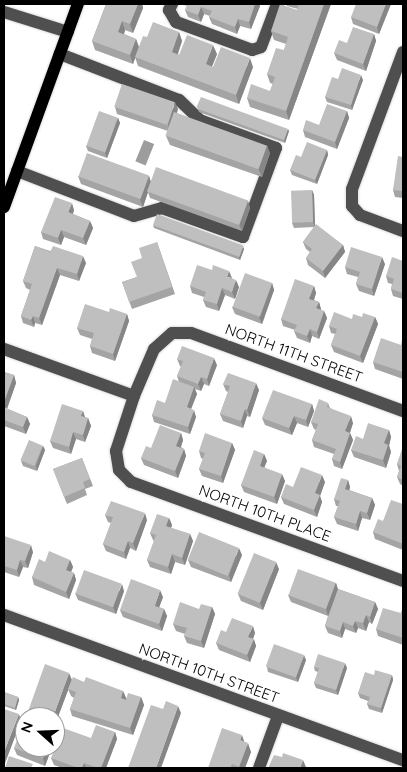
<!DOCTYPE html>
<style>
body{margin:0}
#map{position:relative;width:407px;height:772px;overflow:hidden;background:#fff;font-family:Quicksand,sans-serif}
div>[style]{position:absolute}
.water>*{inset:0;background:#9d9d9d;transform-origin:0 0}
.roads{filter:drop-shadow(0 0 1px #dbdbdb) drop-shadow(0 0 1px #dbdbdb)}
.minor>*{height:12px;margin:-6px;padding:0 6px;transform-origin:6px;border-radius:6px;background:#4f4f4f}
.major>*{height:12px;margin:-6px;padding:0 6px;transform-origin:6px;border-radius:6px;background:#000}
.wall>*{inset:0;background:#a4a4a4}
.shaded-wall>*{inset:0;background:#868686}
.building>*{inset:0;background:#bfbfbf;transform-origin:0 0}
span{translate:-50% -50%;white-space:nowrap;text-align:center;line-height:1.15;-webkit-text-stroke:4px #fff;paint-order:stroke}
.street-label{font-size:15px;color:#000}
.frame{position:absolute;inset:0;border:5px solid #000;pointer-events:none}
.north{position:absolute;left:15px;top:707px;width:50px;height:50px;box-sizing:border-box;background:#fff;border:1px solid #999;border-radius:50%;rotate:290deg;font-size:14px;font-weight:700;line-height:20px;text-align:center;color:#000}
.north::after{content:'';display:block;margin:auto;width:18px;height:22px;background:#000;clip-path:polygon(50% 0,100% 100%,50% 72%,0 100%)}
</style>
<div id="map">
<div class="water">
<i style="left:144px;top:140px;width:11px;height:23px;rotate:22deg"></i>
</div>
<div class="roads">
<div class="minor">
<i style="left:172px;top:4px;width:7px;rotate:117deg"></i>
<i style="left:169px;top:10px;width:14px;rotate:60deg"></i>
<i style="left:176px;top:22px;width:81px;rotate:20.2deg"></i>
<i style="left:252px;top:50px;width:9px;rotate:-18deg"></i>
<i style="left:261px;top:47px;width:46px;rotate:-69.6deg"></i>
<i style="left:4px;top:12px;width:67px;rotate:17.4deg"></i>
<i style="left:403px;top:52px;width:146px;rotate:110.4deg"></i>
<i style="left:352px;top:189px;width:17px;rotate:90deg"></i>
<i style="left:352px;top:206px;width:12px;rotate:48deg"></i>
<i style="left:360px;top:215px;width:46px;rotate:20.4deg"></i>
<i style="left:17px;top:171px;width:125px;rotate:21deg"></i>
<i style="left:134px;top:216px;width:29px;rotate:-16deg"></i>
<i style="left:162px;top:208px;width:86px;rotate:19.7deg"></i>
<i style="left:243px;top:237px;width:95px;rotate:-69.7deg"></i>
<i style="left:276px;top:148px;width:81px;rotate:-159.8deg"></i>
<i style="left:200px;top:120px;width:29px;rotate:-136deg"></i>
<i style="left:179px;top:100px;width:128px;rotate:-158.9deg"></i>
<i style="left:4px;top:349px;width:138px;rotate:19.9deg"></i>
<i style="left:403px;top:411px;width:226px;rotate:-159.8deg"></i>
<i style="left:191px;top:333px;width:19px;rotate:180deg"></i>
<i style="left:172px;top:333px;width:24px;rotate:138deg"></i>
<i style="left:154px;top:349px;width:51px;rotate:113.1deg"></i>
<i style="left:134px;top:396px;width:58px;rotate:108.1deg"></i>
<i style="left:116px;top:451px;width:19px;rotate:81deg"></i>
<i style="left:119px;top:470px;width:17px;rotate:45deg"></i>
<i style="left:131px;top:482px;width:289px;rotate:20deg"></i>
<i style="left:4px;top:615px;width:425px;rotate:20deg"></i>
<i style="left:259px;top:768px;width:55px;rotate:-69.9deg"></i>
</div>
<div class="major">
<i style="left:4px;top:207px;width:216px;rotate:-70deg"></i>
</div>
</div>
<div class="wall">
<i style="clip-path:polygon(106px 4px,142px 4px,143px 8px,133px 33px,125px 30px,124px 34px,136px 39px,139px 47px,147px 37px,179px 32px,182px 41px,178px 54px,179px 55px,217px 54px,212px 67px,253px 67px,239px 104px,138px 66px,135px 57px,133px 64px,95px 50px,92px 41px)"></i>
<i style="clip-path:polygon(182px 4px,259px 4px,260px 6px,251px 29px,240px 26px,237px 34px,212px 24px,209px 17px,210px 16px,204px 14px,201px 22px,188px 17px,185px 10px,187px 6px)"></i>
<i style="clip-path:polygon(286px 4px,331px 4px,289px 120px,250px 107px,247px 98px,270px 91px,273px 84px,270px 83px,267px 74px,284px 50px,286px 44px,274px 40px,271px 31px,298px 9px,287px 6px)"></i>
<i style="clip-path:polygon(391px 4px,379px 34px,353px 24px,351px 17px)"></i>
<i style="clip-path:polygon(374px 34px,376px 41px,366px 71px,337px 60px,334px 53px)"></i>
<i style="clip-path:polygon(338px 79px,363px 80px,352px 110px,327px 102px,325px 97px)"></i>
<i style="clip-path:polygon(197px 106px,289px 131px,285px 143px,199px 112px)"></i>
<i style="clip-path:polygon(115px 107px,178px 109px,177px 113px,270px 153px,262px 177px,170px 145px,166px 136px,168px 131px,117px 114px)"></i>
<i style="clip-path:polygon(347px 111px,349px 118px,337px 149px,305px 137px,303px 130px,319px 125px)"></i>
<i style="clip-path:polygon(118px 118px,120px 123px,107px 158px,88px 151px,86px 146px)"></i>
<i style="clip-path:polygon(327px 150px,328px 155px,317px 184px,292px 175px,290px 170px,301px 157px)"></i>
<i style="clip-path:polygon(403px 157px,403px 198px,395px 197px,393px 190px)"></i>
<i style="clip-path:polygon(78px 176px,149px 176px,151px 182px,248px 201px,250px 208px,242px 231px,150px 198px,148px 192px,143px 207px,81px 184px)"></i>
<i style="clip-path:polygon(312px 190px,314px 195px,315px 226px,343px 245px,345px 252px,325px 278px,308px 265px,306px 258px,310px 252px,306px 249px,303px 242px,314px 227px,294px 228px,292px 223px)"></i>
<i style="clip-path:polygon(74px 210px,73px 214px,90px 221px,93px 228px,86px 245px,64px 237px,61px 245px,43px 239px,41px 232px)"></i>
<i style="clip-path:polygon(153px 225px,244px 249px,240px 260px,154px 228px)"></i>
<i style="clip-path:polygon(157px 242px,175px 294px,132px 309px,122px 282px,137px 277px,142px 258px)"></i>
<i style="clip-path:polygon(35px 246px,86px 263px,79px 281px,60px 275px,42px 325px,35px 323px,34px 327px,23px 323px,21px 316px,30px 290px,26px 288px,23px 281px)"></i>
<i style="clip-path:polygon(403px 261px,403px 299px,393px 296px,391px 289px,392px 284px,388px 283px,386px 276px)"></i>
<i style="clip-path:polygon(385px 264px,374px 296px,359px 291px,356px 284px,358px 277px,347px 274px,345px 267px)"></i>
<i style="clip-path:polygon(232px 278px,239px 287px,235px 299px,225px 295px,219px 311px,206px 307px,203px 300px,204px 297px,192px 293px,190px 286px)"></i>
<i style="clip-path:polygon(272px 283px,274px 290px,262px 324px,235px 314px,232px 307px)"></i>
<i style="clip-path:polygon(314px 286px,316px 293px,314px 300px,319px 302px,321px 310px,324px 311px,327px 318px,319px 339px,312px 336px,310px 343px,297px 338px,294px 331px,295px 330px,283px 326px,281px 319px)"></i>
<i style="clip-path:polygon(109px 312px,127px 314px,129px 321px,115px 361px,92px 353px,90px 346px,92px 339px,80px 335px,77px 328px)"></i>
<i style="clip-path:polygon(375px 317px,378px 324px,363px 363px,334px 352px,331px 345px,335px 334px,331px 333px,329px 326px,352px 319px)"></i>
<i style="clip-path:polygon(403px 341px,403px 379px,375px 369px,373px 362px,401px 345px)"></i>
<i style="clip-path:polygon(177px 359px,217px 365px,209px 386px,204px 384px,201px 391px,195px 389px,197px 394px,191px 409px,196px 417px,190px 434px,154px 422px,152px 415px,165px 403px,179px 382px,177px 376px,181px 367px,180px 366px)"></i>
<i style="clip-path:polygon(4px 372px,14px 375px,16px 383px,7px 409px,27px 417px,30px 424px,26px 434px,4px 426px)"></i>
<i style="clip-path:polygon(223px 384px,259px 390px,250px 417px,247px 416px,243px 428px,223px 421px,220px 414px,228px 392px,226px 391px)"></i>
<i style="clip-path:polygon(328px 403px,330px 408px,353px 423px,350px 433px,353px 440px,342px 469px,334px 466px,332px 459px,334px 454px,314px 447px,312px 440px,316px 430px,314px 429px,311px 422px)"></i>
<i style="clip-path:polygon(312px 404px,314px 411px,308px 427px,297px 423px,292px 435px,265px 425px,262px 418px)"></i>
<i style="clip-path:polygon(83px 411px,85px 417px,88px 418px,91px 426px,85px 442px,76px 439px,71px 454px,53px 448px,50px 441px)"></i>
<i style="clip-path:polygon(389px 430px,391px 437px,389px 445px,391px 452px,386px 468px,354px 457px,351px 450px,363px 439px)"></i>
<i style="clip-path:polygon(181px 433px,183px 440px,181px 447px,184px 449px,186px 456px,178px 478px,144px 465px,141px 458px,151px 448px)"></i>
<i style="clip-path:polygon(232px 443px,235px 450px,223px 483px,202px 476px,199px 469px,203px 459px,201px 458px,199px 451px)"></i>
<i style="clip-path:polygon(43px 446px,45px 450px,37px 471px,23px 466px,21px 461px)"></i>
<i style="clip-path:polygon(403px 449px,403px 486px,400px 484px,397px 477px,399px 471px,397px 464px)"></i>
<i style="clip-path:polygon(264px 454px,267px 461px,264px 467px,285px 481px,277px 504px,244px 492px,241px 485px)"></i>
<i style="clip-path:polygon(82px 458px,93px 486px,85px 489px,87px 495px,67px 504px,53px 469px)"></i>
<i style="clip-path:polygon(348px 480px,350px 487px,349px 490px,372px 498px,375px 505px,370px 520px,362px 518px,358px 531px,337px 524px,334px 517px,338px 506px,336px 506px,334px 499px)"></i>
<i style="clip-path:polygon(325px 482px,320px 496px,322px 502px,317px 517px,284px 504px,281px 497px,293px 487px)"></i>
<i style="clip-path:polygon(403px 504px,403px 550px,375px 539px,373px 532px,383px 521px)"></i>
<i style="clip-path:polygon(105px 515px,147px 520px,136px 551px,130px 548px,126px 559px,106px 551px,103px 544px,111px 523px,108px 522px)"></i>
<i style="clip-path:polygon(169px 518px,172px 525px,171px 528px,190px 534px,193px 541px,185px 565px,175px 562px,171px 574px,150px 567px,147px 560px,154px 541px,153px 540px,150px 533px)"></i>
<i style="clip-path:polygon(4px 536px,33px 552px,28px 568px,23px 567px,19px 577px,4px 572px)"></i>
<i style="clip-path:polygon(242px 555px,231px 582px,191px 567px,188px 560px)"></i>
<i style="clip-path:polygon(70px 560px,73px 567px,71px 572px,74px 573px,76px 580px,69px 599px,34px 585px,32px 577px,45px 562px)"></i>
<i style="clip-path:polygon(279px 569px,263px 610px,241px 601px,238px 594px)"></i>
<i style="clip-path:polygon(336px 583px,338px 589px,375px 602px,378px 609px,372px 624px,369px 622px,366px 631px,358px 628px,356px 633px,345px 629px,342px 638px,328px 633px,325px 626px,328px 616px,291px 602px,288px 595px)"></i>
<i style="clip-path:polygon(124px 591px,116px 614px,78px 600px,75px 593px)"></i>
<i style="clip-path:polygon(163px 597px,159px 607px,164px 609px,167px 616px,162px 631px,123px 617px,120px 610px)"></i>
<i style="clip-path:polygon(212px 607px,215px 614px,204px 648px,187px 643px,184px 636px,185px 634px,176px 631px,173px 624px,199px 609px)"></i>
<i style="clip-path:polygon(403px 607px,403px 645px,378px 636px,376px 629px,401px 613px)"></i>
<i style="clip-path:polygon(226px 632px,255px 633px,253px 639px,256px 646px,250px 662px,219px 650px,216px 643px)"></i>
<i style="clip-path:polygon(306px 660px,298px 682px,268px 672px,267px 667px)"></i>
<i style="clip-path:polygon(314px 667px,347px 668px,338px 695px,316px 688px,314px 683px,318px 672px,315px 671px)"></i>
<i style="clip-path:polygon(374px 675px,392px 675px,393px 680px,382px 713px,369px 709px,367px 704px,368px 701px,360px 698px,358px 693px)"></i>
<i style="clip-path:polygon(84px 682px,123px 691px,126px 698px,141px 697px,144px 705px,133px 735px,72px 716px,70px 709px,74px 698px,71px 696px,68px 689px)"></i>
<i style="clip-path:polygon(4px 692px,18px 697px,19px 700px,16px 710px,4px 706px)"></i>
<i style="clip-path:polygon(115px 732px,117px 739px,106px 768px,62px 768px,54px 765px,51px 758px,91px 738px)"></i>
<i style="clip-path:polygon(244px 742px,251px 752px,245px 768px,208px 768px)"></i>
<i style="clip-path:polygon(14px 748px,51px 750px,45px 766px,17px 755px)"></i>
</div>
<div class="shaded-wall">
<i style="clip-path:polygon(138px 4px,142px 4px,143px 8px,133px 33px,130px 24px)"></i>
<i style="clip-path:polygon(255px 4px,259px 4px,260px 6px,251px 29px,249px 22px)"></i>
<i style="clip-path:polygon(324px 4px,331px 4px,289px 120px,286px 111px)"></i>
<i style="clip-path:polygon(386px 4px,391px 4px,379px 34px,377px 27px)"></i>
<i style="clip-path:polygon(201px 7px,204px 14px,201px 22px,198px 15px)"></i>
<i style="clip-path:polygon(238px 19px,240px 26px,237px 34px,235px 27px)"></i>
<i style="clip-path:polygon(122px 21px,125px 30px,122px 41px,118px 32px)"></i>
<i style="clip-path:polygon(179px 32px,182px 41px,175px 61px,172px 52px)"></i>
<i style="clip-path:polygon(374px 34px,376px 41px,366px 71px,363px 64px)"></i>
<i style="clip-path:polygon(136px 39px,139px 48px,133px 64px,130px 55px)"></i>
<i style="clip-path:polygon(213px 45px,217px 54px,209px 73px,206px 64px)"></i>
<i style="clip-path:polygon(250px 58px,253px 67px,239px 104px,236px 95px)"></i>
<i style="clip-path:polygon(361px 75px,363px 80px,352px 110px,351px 105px)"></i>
<i style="clip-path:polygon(175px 102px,178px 109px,170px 132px,168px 125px)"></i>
<i style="clip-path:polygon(347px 111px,349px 118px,337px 149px,335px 142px)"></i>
<i style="clip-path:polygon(118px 118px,120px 123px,107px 158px,105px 153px)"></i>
<i style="clip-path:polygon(288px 129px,289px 131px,285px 143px,284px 140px)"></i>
<i style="clip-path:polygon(267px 145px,270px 153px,262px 177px,258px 168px)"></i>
<i style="clip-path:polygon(327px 150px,328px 155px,317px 184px,315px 180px)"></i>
<i style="clip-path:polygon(149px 176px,151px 183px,147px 191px,148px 192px,143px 207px,140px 200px)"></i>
<i style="clip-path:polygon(312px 190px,314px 195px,315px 227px,313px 222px)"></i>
<i style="clip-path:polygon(248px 201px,250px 208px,242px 231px,239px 224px)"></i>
<i style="clip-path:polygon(72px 203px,74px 210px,71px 219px,68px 212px)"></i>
<i style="clip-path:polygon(90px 221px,93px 228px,86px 245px,83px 238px)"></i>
<i style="clip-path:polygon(61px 230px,64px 237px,61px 245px,58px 238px)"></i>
<i style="clip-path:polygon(343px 245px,345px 252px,325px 278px,323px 271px)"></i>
<i style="clip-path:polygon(243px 246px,244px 249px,240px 260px,239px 258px)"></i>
<i style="clip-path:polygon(83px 256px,86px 263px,79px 281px,77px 274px)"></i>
<i style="clip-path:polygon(382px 257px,385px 264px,374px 296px,372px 289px)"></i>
<i style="clip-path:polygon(57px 268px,60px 275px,42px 325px,39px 318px)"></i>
<i style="clip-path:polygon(229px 271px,232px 278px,227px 277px)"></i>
<i style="clip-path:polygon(236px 280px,239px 287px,235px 299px,232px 292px)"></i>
<i style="clip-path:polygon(272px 283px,274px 290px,262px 324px,259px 317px)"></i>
<i style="clip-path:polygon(314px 286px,316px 293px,312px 306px,309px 299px)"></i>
<i style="clip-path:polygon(222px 288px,225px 295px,219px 311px,217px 304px)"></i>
<i style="clip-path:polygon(319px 302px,321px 309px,319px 315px,316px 308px)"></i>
<i style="clip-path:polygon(324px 311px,327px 318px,319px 339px,317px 332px)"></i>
<i style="clip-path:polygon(127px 314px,129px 321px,115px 361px,113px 354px)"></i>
<i style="clip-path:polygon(33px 316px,35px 323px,34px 327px,31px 320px)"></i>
<i style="clip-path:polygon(375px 317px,378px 324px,363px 363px,360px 356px)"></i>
<i style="clip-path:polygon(310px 329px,312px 336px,310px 343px,307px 336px)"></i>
<i style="clip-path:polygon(214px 358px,217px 365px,209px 386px,207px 379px)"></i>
<i style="clip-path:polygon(14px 375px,16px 383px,5px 414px,4px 411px,4px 402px)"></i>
<i style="clip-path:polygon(201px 377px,204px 384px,201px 391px,198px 384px)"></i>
<i style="clip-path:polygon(256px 383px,259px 390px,250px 417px,247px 410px)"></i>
<i style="clip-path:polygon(194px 387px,197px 394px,189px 414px,187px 407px)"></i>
<i style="clip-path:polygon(312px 404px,314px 411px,308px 427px,306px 420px)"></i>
<i style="clip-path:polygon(245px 409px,247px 416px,243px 428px,241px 421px)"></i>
<i style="clip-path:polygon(194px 410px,196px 417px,190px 434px,188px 427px)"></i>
<i style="clip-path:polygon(83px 411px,85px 418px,81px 416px)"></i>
<i style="clip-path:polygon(294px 416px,297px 423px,292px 435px,289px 428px)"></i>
<i style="clip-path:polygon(351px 416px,353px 423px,348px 438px,345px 431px)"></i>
<i style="clip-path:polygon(27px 417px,30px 424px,26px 434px,23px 427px)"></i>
<i style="clip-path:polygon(88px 418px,91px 426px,85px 442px,83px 435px)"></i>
<i style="clip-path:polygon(389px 430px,391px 437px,389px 446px,391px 452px,386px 468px,383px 460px,384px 443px)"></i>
<i style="clip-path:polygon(73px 432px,76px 439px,71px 454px,69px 447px)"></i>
<i style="clip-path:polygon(181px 433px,183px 440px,179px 453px,176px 446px)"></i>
<i style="clip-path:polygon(350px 433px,353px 440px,342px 469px,340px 462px)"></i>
<i style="clip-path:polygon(232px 443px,235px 450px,223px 483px,221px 476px)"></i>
<i style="clip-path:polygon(43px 446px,45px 450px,37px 471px,36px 466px)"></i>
<i style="clip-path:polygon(184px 449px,186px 456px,178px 478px,175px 471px)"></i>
<i style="clip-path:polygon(264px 454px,267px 461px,262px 473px,260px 466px)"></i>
<i style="clip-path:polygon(282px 474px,285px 481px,277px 504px,274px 497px)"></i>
<i style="clip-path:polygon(322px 475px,325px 482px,320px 496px,322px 502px,317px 517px,314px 510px,315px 493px)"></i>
<i style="clip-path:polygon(348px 480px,350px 487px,348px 496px,345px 489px)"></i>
<i style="clip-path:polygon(372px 498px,375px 505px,370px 520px,367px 513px)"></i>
<i style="clip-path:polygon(360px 511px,362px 518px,358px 531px,356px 524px)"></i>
<i style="clip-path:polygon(145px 513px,147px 520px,136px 551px,133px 543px)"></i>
<i style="clip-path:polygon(169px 518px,172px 525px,169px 533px,166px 526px)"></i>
<i style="clip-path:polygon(190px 534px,193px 541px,185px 565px,182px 558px)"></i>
<i style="clip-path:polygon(128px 541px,130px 548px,126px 559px,124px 552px)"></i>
<i style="clip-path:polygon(31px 545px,33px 552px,28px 568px,25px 561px)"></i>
<i style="clip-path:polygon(239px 548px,242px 555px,231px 582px,229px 575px)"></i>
<i style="clip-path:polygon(172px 554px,175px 562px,171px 574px,168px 567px)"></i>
<i style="clip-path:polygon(20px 560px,23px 567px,19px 577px,17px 570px)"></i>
<i style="clip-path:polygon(70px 560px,73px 567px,69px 577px,66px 570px)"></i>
<i style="clip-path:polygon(276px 562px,279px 569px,263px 610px,260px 603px)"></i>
<i style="clip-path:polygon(74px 573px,76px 580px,69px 599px,66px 592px)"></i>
<i style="clip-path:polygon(336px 583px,338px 590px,328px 616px,326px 609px)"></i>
<i style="clip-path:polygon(122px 584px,124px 591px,116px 614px,113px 607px)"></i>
<i style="clip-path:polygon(160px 590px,163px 597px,157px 613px,155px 606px)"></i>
<i style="clip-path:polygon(375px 602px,378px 609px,372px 624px,370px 617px)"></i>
<i style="clip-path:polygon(212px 607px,215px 614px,204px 648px,201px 641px)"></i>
<i style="clip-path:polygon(164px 609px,167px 616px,162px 631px,159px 624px)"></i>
<i style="clip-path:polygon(366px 615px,369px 622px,366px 631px,363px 623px)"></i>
<i style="clip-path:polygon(355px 621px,358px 628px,356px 633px,353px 626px)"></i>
<i style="clip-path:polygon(343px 622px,345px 629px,342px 638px,340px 631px)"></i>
<i style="clip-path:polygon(253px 626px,255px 633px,251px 644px,248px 637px)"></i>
<i style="clip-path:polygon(254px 639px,256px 646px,250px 662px,247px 655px)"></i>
<i style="clip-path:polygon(304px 655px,306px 660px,298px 682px,296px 677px)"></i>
<i style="clip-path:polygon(345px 663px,347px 668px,338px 695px,336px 690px)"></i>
<i style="clip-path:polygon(69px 673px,72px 680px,55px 725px,55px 717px,53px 717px)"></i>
<i style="clip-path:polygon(392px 675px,393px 680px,382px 713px,381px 708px)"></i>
<i style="clip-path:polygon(123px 691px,126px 698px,123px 705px,121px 698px)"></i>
<i style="clip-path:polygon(18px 697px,19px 700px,16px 710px,15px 708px)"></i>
<i style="clip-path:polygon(141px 697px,144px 705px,133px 735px,130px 728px)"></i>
<i style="clip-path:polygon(178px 706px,181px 713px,161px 768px,156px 768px)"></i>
<i style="clip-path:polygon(19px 714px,21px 721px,4px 766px,4px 752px)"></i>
<i style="clip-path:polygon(115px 732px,117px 739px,106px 768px,101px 768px)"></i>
<i style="clip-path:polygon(242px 735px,245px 744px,240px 740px)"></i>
<i style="clip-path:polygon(248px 743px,251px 752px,245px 768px,240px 768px,239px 767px)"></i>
<i style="clip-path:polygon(47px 747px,50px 747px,51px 750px,45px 766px,43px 758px)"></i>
<i style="clip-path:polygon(303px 760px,306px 767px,305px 768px,300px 768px)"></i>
<i style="clip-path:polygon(84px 763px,86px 768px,82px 768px)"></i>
</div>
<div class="building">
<i style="clip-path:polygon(106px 4px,138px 4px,130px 24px,122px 21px,118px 32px,136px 39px,130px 55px,92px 41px)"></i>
<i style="clip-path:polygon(188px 4px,255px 4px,249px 22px,238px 19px,235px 27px,209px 17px,212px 11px,201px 7px,198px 15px,185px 10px)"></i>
<i style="clip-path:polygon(280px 4px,297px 10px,299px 4px,324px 4px,286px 111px,247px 98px,251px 84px,270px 91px,275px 77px,267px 74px,276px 48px,284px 50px,288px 37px,271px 31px)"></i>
<i style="clip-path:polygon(356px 4px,386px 4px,377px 27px,351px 17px)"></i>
<i style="clip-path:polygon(153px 22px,179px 32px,172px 52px,179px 55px,187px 35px,213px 45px,206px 64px,213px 67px,221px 47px,250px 58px,236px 95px,135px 57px,143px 36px,147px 37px)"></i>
<i style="clip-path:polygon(353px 27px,374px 34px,363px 64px,334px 53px,339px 40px,347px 43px)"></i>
<i style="clip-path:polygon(342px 68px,361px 75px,351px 105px,325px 97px,332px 77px,338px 79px)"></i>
<i style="left:122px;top:84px;width:56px;height:24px;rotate:19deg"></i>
<i style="clip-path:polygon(201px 97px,288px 129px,284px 140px,198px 109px,197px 106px)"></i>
<i style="clip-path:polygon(327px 104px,347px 111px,335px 142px,303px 130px,306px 120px,319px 125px)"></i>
<i style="left:99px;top:111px;width:20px;height:37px;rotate:20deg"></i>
<i style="left:174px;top:112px;width:99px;height:25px;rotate:20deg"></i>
<i style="clip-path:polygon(307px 142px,327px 150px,315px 180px,290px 170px,296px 155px,301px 157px)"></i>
<i style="left:87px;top:153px;width:66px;height:25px;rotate:20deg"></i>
<i style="clip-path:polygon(398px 156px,403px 157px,403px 191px,393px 190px)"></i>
<i style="left:156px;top:167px;width:98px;height:26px;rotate:20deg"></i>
<i style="left:312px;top:190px;width:32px;height:21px;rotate:88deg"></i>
<i style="clip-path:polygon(55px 197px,72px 203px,68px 212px,90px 221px,83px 238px,61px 230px,58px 238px,41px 232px)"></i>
<i style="left:157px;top:214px;width:92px;height:12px;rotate:20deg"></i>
<i style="clip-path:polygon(316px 224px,343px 245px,323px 271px,306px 258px,312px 249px,303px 242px)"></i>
<i style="clip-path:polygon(157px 242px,172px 287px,129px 302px,122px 282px,137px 277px,131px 262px,142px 258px,139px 248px)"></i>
<i style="clip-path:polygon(35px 246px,50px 252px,53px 246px,83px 256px,77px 274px,57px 268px,39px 318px,33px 316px,31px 320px,21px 316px,32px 284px,23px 281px)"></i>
<i style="clip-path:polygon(351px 247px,382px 257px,372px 289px,356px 284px,360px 272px,345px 267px)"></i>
<i style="clip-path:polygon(392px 257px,403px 261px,403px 293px,391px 289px,394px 279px,386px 276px)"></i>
<i style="clip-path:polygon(197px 265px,212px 270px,213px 265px,229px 271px,227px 277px,236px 280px,232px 292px,222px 288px,217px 304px,203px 300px,206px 292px,190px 286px)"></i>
<i style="left:245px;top:273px;width:29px;height:36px;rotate:20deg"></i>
<i style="clip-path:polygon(295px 279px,314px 286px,309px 299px,319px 302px,316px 308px,324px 311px,317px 332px,310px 329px,307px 336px,294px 331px,297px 325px,281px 319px)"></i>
<i style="clip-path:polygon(85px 304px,109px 312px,110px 308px,127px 314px,113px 354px,90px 346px,94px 333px,77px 328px)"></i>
<i style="clip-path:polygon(334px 312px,352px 319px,353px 314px,362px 317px,363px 313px,375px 317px,360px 356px,331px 345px,337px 329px,329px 326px)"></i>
<i style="clip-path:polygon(381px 338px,401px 345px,402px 340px,403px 341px,403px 372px,373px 362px)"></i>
<i style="clip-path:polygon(182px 346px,214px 358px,207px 379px,201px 377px,198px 384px,177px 376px,183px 361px,177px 359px)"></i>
<i style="clip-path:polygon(4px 372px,14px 375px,4px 402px)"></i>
<i style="clip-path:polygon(228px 373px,256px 383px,247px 410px,245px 409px,241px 421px,220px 414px,230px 386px,223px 384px)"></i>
<i style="clip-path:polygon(173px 379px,194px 387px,187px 407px,194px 410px,188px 427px,152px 415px,157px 400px,165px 403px)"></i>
<i style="clip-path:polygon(273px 390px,312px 404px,306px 420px,294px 416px,289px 428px,262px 418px)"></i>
<i style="clip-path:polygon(319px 399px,328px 403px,327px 407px,351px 416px,345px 431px,350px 433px,340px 462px,332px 459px,336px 449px,312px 440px,318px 424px,311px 422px)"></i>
<i style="clip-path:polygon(62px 404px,83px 411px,81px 416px,88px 418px,83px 435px,73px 432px,69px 447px,50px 441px)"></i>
<i style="clip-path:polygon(4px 407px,27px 417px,23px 427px,4px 420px)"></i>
<i style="clip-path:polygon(368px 423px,389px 430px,384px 443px,388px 445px,383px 460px,351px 450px,356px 436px,363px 439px)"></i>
<i style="clip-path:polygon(160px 425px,181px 433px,176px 446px,184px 449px,175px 471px,141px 458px,146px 446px,151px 448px)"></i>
<i style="clip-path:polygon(205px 433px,232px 443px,221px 476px,199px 469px,205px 453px,199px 451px)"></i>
<i style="left:29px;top:440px;width:15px;height:22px;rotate:23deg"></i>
<i style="clip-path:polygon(402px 449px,403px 449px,403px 480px,397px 477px,401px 466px,397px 464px)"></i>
<i style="clip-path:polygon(254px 450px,264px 454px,260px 466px,282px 474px,274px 497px,241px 485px)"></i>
<i style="clip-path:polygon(82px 458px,90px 479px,83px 482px,85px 488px,64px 497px,53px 469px)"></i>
<i style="clip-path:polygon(301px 467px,322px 475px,315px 493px,320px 495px,314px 510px,281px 497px,286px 484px,293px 487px)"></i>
<i style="clip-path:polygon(341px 478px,348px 480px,345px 489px,372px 498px,367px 513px,360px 511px,356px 524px,334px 517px,340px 501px,334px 499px)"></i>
<i style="clip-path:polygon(391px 500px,403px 504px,403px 544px,373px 532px,378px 519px,383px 521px)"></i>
<i style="clip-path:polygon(111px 501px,145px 513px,133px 543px,128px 541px,124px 552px,103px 544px,113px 517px,105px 515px)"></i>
<i style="clip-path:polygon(157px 514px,169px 518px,166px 526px,190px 534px,182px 558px,172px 554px,168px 567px,147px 560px,156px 535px,150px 533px)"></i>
<i style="left:199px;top:532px;width:43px;height:30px;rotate:22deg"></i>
<i style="clip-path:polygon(4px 536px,31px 545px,25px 561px,20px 560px,17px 570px,4px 566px)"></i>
<i style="clip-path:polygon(49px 551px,70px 560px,66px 570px,74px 573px,66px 592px,32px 577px,39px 559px,45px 562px)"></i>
<i style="left:254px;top:553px;width:24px;height:44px;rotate:22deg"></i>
<i style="left:298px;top:569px;width:40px;height:28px;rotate:20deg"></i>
<i style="left:84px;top:570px;width:40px;height:25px;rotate:20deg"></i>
<i style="clip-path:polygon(131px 579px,160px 590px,155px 606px,164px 609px,159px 624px,120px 610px)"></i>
<i style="clip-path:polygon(338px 589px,375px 602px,370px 617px,366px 615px,363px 623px,355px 621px,353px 626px,343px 622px,340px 631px,325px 626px)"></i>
<i style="clip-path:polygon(180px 602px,199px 609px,201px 604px,212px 607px,201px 641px,184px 636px,187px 628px,173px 624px)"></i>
<i style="clip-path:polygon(403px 607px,403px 638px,376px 629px,383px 608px,401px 613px)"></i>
<i style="clip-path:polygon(232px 618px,253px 626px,248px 637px,254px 639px,247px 655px,216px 643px,221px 630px,226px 632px)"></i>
<i style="left:274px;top:644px;width:32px;height:24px;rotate:20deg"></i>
<i style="clip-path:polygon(318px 654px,345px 663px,336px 690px,314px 683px,319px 668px,314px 667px)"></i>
<i style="clip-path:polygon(45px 664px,69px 673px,53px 717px,26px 717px)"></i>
<i style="clip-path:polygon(375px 670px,392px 675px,381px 708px,367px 704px,370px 697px,358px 693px,365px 672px,374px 675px)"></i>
<i style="clip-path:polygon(73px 677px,84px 682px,86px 677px,123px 691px,121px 698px,126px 700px,128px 693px,141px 697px,130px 728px,70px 709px,76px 692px,68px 689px)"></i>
<i style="clip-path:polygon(4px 692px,18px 697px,15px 708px,4px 704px)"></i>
<i style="clip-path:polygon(166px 701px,178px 706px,156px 768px,128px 768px,151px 705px,163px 709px)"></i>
<i style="clip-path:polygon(4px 709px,19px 714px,4px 752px)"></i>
<i style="clip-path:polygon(25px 719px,25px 747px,47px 747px,43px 758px,14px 748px)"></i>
<i style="clip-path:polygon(96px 725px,115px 732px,101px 768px,98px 768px,84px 763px,82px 768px,78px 768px,51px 758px,63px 728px,91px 738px)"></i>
<i style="clip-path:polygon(222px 728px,242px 735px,240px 740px,248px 743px,239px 767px,232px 764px,230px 768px,208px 768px)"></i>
<i style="clip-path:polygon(283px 753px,303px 760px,300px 768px,268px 768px,274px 755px,282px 757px)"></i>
<i style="clip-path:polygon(9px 756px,33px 764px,31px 768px,5px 768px)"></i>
</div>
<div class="street-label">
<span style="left:294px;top:353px;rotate:20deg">NORTH 11TH STREET</span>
<span style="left:265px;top:513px;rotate:20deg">NORTH 10TH PLACE</span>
<span style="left:209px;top:673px;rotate:20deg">NORTH 10TH STREET</span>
</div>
<div class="frame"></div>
<div class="north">N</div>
</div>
